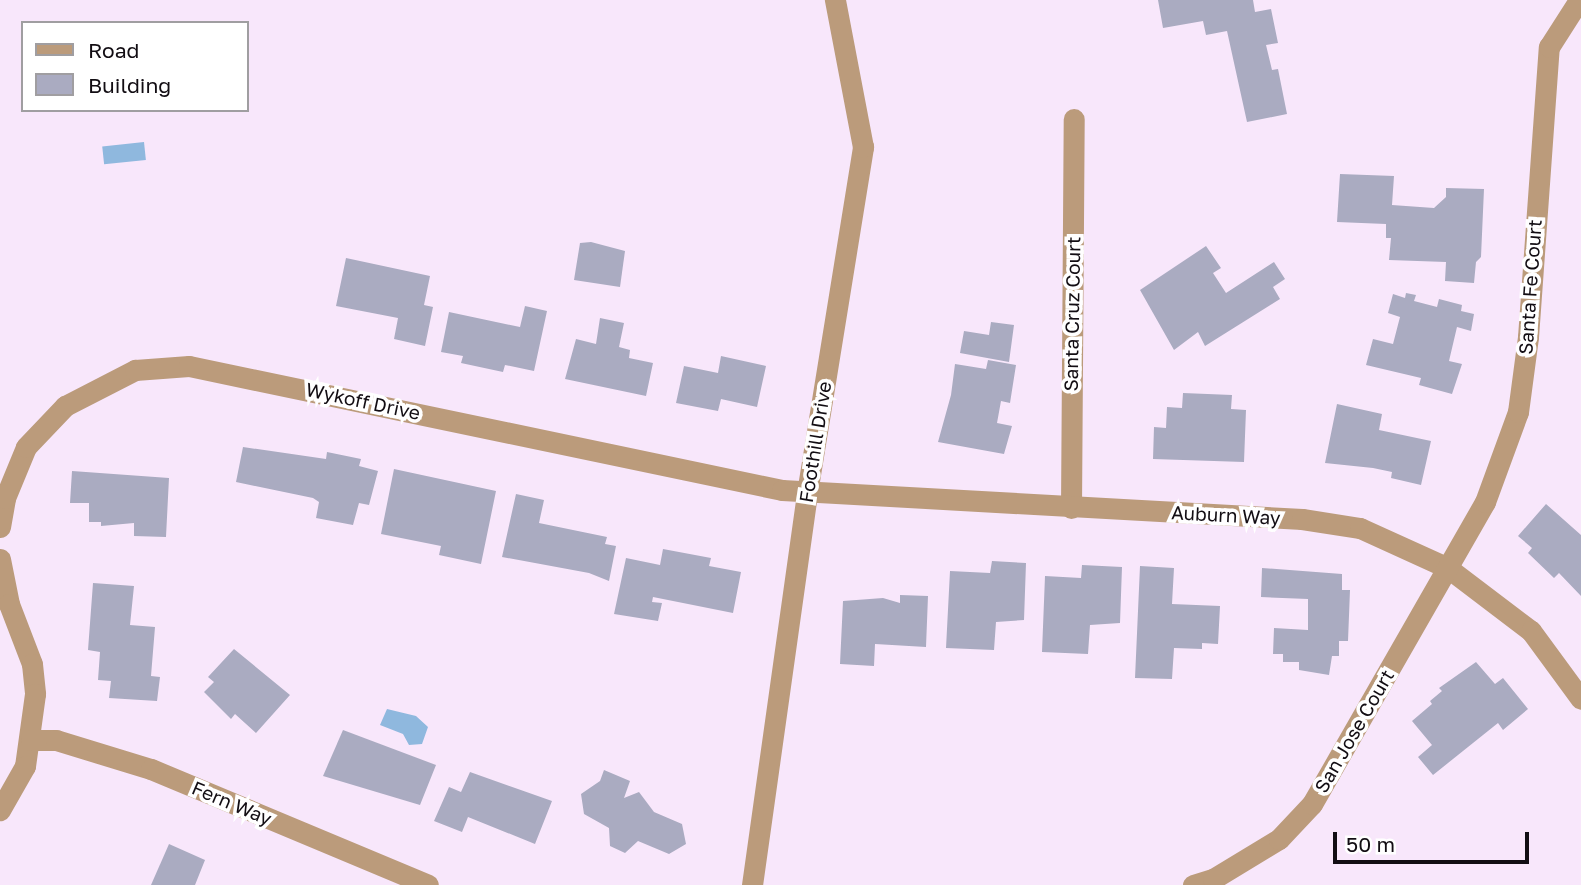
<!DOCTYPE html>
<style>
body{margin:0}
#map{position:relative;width:1581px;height:885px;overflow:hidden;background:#f8e7fb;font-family:"Golos Text",sans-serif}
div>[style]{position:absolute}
.water>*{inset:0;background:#8fb8de;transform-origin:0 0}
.building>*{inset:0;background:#aaabc1}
.minor>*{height:21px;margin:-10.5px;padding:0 10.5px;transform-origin:10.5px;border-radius:10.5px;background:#bb9b7b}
.tertiary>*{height:21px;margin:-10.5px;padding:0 10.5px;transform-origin:10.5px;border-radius:10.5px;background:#bb9b7b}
span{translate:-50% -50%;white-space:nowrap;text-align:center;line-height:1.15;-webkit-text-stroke:7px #fff;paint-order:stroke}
.street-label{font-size:19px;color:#120d13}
.legend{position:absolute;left:21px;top:21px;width:228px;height:91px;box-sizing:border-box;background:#fff;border:2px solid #a09ea1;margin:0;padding:9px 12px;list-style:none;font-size:21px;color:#120d13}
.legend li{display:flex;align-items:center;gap:14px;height:35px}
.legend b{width:35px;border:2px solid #a09ea1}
.scale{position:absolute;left:1333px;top:832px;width:196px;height:32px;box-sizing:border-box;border:4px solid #120d13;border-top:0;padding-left:9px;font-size:21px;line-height:24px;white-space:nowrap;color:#120d13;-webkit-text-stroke:5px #fff;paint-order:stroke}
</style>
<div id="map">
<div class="water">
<i style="left:144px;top:142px;width:18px;height:42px;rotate:84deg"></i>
<i style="clip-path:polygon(387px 709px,416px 716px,428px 727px,422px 744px,409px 745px,403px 734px,380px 725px)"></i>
</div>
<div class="building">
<i style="clip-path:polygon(1158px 0,1253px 0,1255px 12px,1271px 9px,1278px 43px,1266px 45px,1272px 70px,1278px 69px,1287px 114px,1247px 122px,1227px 31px,1206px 35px,1203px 21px,1163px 28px)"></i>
<i style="clip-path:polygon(1340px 174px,1394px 176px,1392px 205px,1434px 208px,1446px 197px,1446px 188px,1484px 189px,1481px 257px,1476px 262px,1474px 283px,1445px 281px,1446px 262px,1389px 260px,1391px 238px,1386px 238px,1386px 224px,1337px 222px)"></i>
<i style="clip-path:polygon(591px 242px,625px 251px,620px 287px,574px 280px,580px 243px)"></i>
<i style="clip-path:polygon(1206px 246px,1221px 268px,1213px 273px,1226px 293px,1274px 262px,1285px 279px,1273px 287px,1280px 299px,1205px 346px,1198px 332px,1174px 350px,1140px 290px)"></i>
<i style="clip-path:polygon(346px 258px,430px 276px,424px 305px,433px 307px,425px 346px,394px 339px,398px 318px,336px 306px)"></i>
<i style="clip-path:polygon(1406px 293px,1416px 295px,1414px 301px,1437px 307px,1439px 299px,1462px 305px,1461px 311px,1474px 314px,1471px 331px,1457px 327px,1449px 361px,1462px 364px,1452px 394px,1419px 385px,1421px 378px,1366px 365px,1373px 339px,1393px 344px,1400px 317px,1388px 313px,1393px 294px,1405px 298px)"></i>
<i style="clip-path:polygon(525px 306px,547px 311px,534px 371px,505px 365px,503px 372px,461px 363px,463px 356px,441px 352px,449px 312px,520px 327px)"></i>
<i style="clip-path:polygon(600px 318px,624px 323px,619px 347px,630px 350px,629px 358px,653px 363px,646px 396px,565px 379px,576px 339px,596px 344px)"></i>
<i style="clip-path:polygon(991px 322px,1014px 325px,1009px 362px,960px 353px,964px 331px,989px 335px)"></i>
<i style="clip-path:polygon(721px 356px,766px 366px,757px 407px,721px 399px,718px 411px,676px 403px,684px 366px,718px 373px)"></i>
<i style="clip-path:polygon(988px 360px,1016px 365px,1010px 403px,1001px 401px,997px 423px,1012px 426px,1004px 454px,938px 442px,951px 395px,955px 364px,986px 369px)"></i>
<i style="clip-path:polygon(1183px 393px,1232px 395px,1231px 409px,1246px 410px,1244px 462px,1153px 459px,1154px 427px,1166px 428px,1167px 407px,1182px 408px)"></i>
<i style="clip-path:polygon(1337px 404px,1382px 414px,1379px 430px,1431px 441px,1421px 485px,1391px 478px,1392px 472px,1373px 468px,1325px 463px)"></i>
<i style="clip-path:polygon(243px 447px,326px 459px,327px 452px,361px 459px,359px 466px,378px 471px,369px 505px,359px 503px,353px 525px,316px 518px,319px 502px,313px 498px,236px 482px)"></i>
<i style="clip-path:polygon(394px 469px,496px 491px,481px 564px,439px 555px,441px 546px,381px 534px)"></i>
<i style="clip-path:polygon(72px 471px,169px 478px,166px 537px,134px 536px,134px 523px,101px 526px,101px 522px,89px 522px,89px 503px,70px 503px)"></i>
<i style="clip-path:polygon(516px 494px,544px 500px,539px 523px,607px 537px,605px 544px,616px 546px,609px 581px,589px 573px,502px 557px)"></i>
<i style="clip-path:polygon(1546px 504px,1581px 535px,1581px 596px,1559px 573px,1554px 578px,1528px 553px,1532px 548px,1518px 536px)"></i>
<i style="clip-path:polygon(663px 549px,711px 558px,709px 566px,741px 572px,733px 613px,653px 597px,652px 602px,662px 603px,658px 621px,614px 614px,626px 558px,660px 565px)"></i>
<i style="clip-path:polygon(992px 561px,1026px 563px,1024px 620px,996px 622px,994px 650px,946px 648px,950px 571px,990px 573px)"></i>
<i style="clip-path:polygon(1082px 565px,1122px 567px,1120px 623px,1090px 625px,1088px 654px,1042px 652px,1045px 576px,1081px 578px)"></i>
<i style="clip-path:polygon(1140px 566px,1174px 568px,1172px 604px,1220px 606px,1218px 644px,1202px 643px,1202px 649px,1174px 648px,1172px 679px,1135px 678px)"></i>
<i style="clip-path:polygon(1262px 568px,1342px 574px,1342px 590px,1350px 590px,1348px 641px,1339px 641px,1339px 656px,1332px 656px,1329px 675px,1299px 670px,1299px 662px,1283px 662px,1283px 654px,1273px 654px,1274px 628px,1308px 630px,1308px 599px,1261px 597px)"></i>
<i style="clip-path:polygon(93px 583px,134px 586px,130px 625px,155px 627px,151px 676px,160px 677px,157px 701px,109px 698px,111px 681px,98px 680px,100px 652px,88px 650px)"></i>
<i style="clip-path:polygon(900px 595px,928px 596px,926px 647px,875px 644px,874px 666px,840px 664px,843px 601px,883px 598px,900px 603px)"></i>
<i style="clip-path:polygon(234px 649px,290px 695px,256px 733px,235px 714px,231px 719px,204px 692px,214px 682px,208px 677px)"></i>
<i style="clip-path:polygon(1476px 662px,1495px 684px,1503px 678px,1528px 709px,1503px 730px,1498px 723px,1433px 775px,1418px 757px,1432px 745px,1412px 721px,1432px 704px,1430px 701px,1442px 691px,1439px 688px)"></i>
<i style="clip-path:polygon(343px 730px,436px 765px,420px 805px,323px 776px)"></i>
<i style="clip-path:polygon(604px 770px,630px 781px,624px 798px,639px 792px,654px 812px,682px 824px,686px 844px,669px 854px,638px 841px,625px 853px,610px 846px,609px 828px,584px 814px,581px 794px,600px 781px)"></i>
<i style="clip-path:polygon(470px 772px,552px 801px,535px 844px,468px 817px,462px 832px,434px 821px,449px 787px,461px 792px)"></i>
<i style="clip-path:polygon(169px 844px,205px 860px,195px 885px,151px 885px)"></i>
</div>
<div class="minor">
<i style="left:1071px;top:508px;width:389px;rotate:-89.6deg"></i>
<i style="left:0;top:527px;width:29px;rotate:-80deg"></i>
<i style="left:5px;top:498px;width:55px;rotate:-67.6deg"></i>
<i style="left:26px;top:447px;width:57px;rotate:-46.4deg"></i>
<i style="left:65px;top:406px;width:79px;rotate:-27.2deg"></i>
<i style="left:135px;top:370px;width:54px;rotate:-4.2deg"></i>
<i style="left:189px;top:366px;width:606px;rotate:11.81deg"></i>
<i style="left:782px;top:490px;width:521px;rotate:3.19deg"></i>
<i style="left:1302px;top:519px;width:59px;rotate:8.8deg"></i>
<i style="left:1360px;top:528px;width:97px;rotate:24.4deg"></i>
<i style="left:1448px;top:568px;width:104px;rotate:37.2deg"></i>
<i style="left:1531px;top:631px;width:84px;rotate:53.7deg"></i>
<i style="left:0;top:559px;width:46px;rotate:78.7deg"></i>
<i style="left:9px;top:604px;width:64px;rotate:69deg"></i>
<i style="left:32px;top:664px;width:30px;rotate:84deg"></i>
<i style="left:35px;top:694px;width:73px;rotate:97.9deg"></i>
<i style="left:25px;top:766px;width:51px;rotate:119.6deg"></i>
<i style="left:31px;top:740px;width:25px"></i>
<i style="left:56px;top:740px;width:99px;rotate:17deg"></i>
<i style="left:151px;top:769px;width:300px;rotate:22.7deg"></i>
<i style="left:1193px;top:885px;width:21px;rotate:-17deg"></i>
<i style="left:1213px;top:879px;width:77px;rotate:-31.2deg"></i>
<i style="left:1279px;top:839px;width:48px;rotate:-46.7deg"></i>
<i style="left:1312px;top:804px;width:348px;rotate:-60.2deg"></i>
<i style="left:1485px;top:502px;width:96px;rotate:-69.9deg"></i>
<i style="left:1518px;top:412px;width:76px;rotate:-82.4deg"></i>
<i style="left:1528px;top:337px;width:291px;rotate:-85.9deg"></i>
<i style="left:1549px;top:47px;width:56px;rotate:-57.4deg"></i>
</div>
<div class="tertiary">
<i style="left:752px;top:885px;width:396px;rotate:-82deg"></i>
<i style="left:807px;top:493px;width:351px;rotate:-80.8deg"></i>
<i style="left:863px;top:147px;width:150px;rotate:-100.8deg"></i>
</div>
<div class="street-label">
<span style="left:1530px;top:287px;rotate:-86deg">Santa Fe Court</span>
<span style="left:1072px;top:314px;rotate:-89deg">Santa Cruz Court</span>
<span style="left:363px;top:401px;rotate:12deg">Wykoff Drive</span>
<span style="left:815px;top:442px;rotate:-81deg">Foothill Drive</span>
<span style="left:1226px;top:515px;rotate:3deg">Auburn Way</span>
<span style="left:1354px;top:731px;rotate:-60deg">San Jose Court</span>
<span style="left:232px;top:803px;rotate:23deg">Fern Way</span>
</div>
<ul class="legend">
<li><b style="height:9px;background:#bb9b7b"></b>Road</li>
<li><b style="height:19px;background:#aaabc1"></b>Building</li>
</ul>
<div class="scale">50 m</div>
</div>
